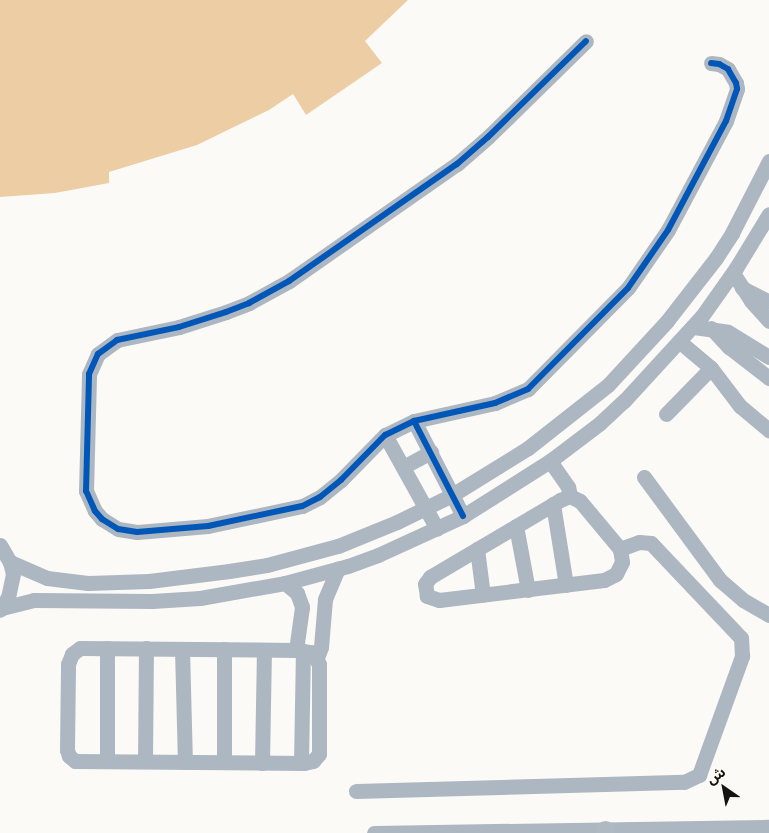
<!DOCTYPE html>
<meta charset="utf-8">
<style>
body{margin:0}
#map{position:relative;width:769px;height:833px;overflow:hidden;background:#fcfaf7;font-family:Ubuntu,"Noto Sans Arabic",sans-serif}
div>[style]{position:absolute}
.water>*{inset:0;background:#edcda4}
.minor>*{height:15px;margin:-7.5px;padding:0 7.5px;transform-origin:7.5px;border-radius:7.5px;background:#adb7c2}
.major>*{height:19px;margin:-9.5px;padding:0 9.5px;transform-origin:9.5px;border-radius:9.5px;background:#afb9c1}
.cycleway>*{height:6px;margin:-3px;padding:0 3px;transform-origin:3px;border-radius:3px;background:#0057b8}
span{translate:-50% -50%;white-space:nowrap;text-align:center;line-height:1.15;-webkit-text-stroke:4px #fffaf4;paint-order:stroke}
.north{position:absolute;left:699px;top:763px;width:50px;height:50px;-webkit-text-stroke:4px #fffaf4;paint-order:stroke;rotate:327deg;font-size:14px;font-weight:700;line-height:20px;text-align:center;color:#15130f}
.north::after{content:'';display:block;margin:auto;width:18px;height:22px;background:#15130f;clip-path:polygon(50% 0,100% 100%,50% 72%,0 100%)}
</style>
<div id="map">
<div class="water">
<i style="clip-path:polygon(0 0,408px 0,365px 41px,382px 63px,306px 115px,293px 94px,269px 110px,197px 145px,109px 172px,109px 183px,55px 193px,0 197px)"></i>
</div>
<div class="minor">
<i style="left:733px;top:273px;width:33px;rotate:57deg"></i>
<i style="left:751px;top:301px;width:27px;rotate:48deg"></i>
<i style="left:742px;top:288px;width:30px;rotate:27deg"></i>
<i style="left:694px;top:327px;width:34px;rotate:8deg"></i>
<i style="left:728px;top:332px;width:48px;rotate:31.4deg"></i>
<i style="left:711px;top:328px;width:26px;rotate:47deg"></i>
<i style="left:729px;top:347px;width:51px;rotate:37.8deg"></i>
<i style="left:680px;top:342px;width:40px;rotate:40deg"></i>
<i style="left:711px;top:368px;width:48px;rotate:52.7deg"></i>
<i style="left:740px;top:406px;width:38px;rotate:40deg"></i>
<i style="left:666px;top:414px;width:64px;rotate:-45.6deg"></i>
<i style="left:414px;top:421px;width:83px;rotate:-12.5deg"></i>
<i style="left:495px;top:403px;width:36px;rotate:-23deg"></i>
<i style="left:528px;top:389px;width:142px;rotate:-45.3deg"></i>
<i style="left:628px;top:288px;width:70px;rotate:-55.4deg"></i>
<i style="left:668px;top:230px;width:123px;rotate:-62deg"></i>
<i style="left:726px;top:121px;width:34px;rotate:-71deg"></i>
<i style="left:737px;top:89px;width:6px;rotate:-99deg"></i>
<i style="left:736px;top:83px;width:16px;rotate:-120deg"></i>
<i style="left:728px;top:69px;width:10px;rotate:-151deg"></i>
<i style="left:719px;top:64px;width:8px;rotate:-173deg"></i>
<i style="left:385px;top:435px;width:107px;rotate:61deg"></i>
<i style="left:550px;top:461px;width:32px;rotate:55deg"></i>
<i style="left:568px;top:487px;width:9px;rotate:77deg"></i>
<i style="left:403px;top:467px;width:32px;rotate:-28deg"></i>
<i style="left:644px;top:477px;width:128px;rotate:53.6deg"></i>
<i style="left:720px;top:580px;width:30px;rotate:41deg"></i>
<i style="left:743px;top:600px;width:30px;rotate:30deg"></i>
<i style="left:570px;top:496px;width:11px;rotate:27deg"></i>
<i style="left:580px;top:501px;width:62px;rotate:50.2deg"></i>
<i style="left:620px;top:549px;width:13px;rotate:81deg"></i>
<i style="left:622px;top:562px;width:13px;rotate:117deg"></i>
<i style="left:616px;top:574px;width:13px;rotate:153deg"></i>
<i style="left:604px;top:580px;width:166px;rotate:173.1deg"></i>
<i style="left:439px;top:600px;width:13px;rotate:-162deg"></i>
<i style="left:427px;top:596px;width:12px;rotate:-99deg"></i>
<i style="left:425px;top:584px;width:9px;rotate:-54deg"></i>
<i style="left:430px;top:577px;width:151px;rotate:-30.6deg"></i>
<i style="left:560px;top:500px;width:11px;rotate:-22deg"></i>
<i style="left:553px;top:504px;width:82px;rotate:80.9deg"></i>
<i style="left:463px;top:516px;width:107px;rotate:-117.3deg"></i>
<i style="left:414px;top:421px;width:32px;rotate:154deg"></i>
<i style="left:385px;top:435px;width:63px;rotate:134.4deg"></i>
<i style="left:341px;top:480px;width:27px;rotate:141deg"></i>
<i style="left:320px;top:497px;width:20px;rotate:153deg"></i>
<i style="left:302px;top:506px;width:96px;rotate:168deg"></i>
<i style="left:208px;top:526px;width:71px;rotate:175.2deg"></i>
<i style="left:137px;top:532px;width:19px;rotate:-171deg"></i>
<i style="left:118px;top:529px;width:19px;rotate:-148deg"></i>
<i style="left:102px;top:519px;width:11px;rotate:-131deg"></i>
<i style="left:95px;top:511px;width:22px;rotate:-114deg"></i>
<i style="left:86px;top:491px;width:117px;rotate:-88.5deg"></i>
<i style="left:89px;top:374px;width:22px;rotate:-66deg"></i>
<i style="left:98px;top:354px;width:24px;rotate:-36deg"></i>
<i style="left:117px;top:340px;width:63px;rotate:-11.8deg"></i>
<i style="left:179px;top:327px;width:49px;rotate:-17.7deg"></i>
<i style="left:226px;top:312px;width:25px;rotate:-21deg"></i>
<i style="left:249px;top:303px;width:46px;rotate:-28.8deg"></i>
<i style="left:289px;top:281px;width:205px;rotate:-34.9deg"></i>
<i style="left:457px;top:164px;width:41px;rotate:-41.1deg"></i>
<i style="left:488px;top:137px;width:137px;rotate:-44.4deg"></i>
<i style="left:516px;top:526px;width:65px;rotate:79.4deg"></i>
<i style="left:0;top:545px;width:20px;rotate:60deg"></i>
<i style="left:10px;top:562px;width:12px;rotate:76deg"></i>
<i style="left:13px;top:574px;width:24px;rotate:102deg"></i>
<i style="left:8px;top:597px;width:15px;rotate:122deg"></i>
<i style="left:477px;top:549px;width:46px;rotate:82.6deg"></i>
<i style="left:10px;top:562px;width:40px;rotate:23.4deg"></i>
<i style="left:47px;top:578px;width:41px;rotate:7deg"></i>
<i style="left:88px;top:583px;width:61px;rotate:-1.9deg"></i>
<i style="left:149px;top:581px;width:81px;rotate:-7.1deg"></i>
<i style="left:229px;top:571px;width:38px;rotate:-9deg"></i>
<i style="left:267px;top:565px;width:73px;rotate:-15deg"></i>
<i style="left:338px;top:546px;width:64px;rotate:-22.1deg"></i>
<i style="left:397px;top:522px;width:61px;rotate:-26.1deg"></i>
<i style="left:452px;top:495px;width:89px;rotate:-31.7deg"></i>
<i style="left:528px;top:448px;width:102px;rotate:-38.2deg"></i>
<i style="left:608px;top:385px;width:87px;rotate:-47.3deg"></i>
<i style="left:667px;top:321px;width:80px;rotate:-52.1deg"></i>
<i style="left:716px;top:258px;width:30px;rotate:-57deg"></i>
<i style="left:732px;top:233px;width:81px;rotate:-62.8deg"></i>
<i style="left:285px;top:583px;width:16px;rotate:40deg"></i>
<i style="left:297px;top:593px;width:15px;rotate:70deg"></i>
<i style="left:302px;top:607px;width:43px;rotate:97.9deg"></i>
<i style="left:2px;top:608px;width:33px;rotate:-14deg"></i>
<i style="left:34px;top:600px;width:118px;rotate:0.5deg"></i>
<i style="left:152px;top:601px;width:48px;rotate:-3.6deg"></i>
<i style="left:200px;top:598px;width:86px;rotate:-10deg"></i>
<i style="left:285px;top:583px;width:65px;rotate:-15.1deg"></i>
<i style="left:348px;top:566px;width:32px;rotate:-20deg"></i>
<i style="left:378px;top:555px;width:94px;rotate:-24.6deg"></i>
<i style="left:463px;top:516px;width:103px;rotate:-32.3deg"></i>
<i style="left:550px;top:461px;width:63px;rotate:-37.2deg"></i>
<i style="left:600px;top:423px;width:33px;rotate:-43deg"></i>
<i style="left:624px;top:401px;width:115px;rotate:-47.5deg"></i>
<i style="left:702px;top:316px;width:59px;rotate:-54.7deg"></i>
<i style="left:736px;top:268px;width:63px;rotate:-58.6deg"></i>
<i style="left:80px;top:648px;width:216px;rotate:0.5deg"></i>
<i style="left:296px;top:650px;width:15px;rotate:8deg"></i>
<i style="left:311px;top:652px;width:14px;rotate:56deg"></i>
<i style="left:319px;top:664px;width:90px;rotate:90deg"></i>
<i style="left:319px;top:754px;width:9px;rotate:131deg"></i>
<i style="left:313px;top:761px;width:9px;rotate:167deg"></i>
<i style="left:304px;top:763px;width:229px;rotate:-179.5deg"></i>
<i style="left:75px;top:761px;width:8px;rotate:-140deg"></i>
<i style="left:69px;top:756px;width:6px;rotate:-108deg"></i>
<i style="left:67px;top:750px;width:86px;rotate:-89.3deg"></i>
<i style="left:68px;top:664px;width:11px;rotate:-68deg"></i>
<i style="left:72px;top:654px;width:10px;rotate:-37deg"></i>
<i style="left:107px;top:648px;width:113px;rotate:90deg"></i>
<i style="left:182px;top:649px;width:113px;rotate:88.5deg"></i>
<i style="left:317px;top:658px;width:12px;rotate:-70deg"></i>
<i style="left:321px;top:647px;width:48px;rotate:-85.2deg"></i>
<i style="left:325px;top:599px;width:33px;rotate:-67deg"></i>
<i style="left:145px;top:761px;width:113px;rotate:-89.5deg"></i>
<i style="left:224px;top:762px;width:113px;rotate:-90deg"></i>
<i style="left:262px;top:763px;width:113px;rotate:-89deg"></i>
<i style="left:301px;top:763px;width:112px;rotate:-89deg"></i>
<i style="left:356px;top:791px;width:328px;rotate:-1.6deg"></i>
<i style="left:684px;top:782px;width:17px;rotate:-25deg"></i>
<i style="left:699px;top:775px;width:127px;rotate:-70.1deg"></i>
<i style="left:742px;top:656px;width:18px;rotate:-93deg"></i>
<i style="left:741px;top:638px;width:131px;rotate:-133.5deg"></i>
<i style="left:651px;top:543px;width:12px;rotate:-175deg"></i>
<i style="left:639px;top:542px;width:20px;rotate:160deg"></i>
<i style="left:374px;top:833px;width:395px;rotate:-0.9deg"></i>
</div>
<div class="major">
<i style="left:605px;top:833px;width:3px;rotate:-90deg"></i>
</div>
<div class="cycleway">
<i style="left:414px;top:421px;width:83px;rotate:-12.5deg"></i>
<i style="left:495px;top:403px;width:36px;rotate:-23deg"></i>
<i style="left:528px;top:389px;width:142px;rotate:-45.3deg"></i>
<i style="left:628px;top:288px;width:70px;rotate:-55.4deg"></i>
<i style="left:668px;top:230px;width:123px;rotate:-62deg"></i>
<i style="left:726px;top:121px;width:34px;rotate:-71deg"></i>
<i style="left:737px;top:89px;width:6px;rotate:-99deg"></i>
<i style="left:736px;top:83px;width:16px;rotate:-120deg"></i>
<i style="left:728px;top:69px;width:10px;rotate:-151deg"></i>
<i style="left:719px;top:64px;width:8px;rotate:-173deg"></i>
<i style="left:463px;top:516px;width:107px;rotate:-117.3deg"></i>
<i style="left:414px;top:421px;width:32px;rotate:154deg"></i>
<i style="left:385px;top:435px;width:63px;rotate:134.4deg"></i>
<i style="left:341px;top:480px;width:27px;rotate:141deg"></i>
<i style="left:320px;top:497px;width:20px;rotate:153deg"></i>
<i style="left:302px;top:506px;width:96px;rotate:168deg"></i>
<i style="left:208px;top:526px;width:71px;rotate:175.2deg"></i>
<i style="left:137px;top:532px;width:19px;rotate:-171deg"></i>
<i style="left:118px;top:529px;width:19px;rotate:-148deg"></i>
<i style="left:102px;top:519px;width:11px;rotate:-131deg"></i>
<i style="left:95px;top:511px;width:22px;rotate:-114deg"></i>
<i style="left:86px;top:491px;width:117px;rotate:-88.5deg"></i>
<i style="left:89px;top:374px;width:22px;rotate:-66deg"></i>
<i style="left:98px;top:354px;width:24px;rotate:-36deg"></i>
<i style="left:117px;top:340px;width:63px;rotate:-11.8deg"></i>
<i style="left:179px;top:327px;width:49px;rotate:-17.7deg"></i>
<i style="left:226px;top:312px;width:25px;rotate:-21deg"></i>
<i style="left:249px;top:303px;width:46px;rotate:-28.8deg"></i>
<i style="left:289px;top:281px;width:205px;rotate:-34.9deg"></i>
<i style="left:457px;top:164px;width:41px;rotate:-41.1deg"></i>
<i style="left:488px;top:137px;width:137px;rotate:-44.4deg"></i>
</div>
<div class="north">ش</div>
</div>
